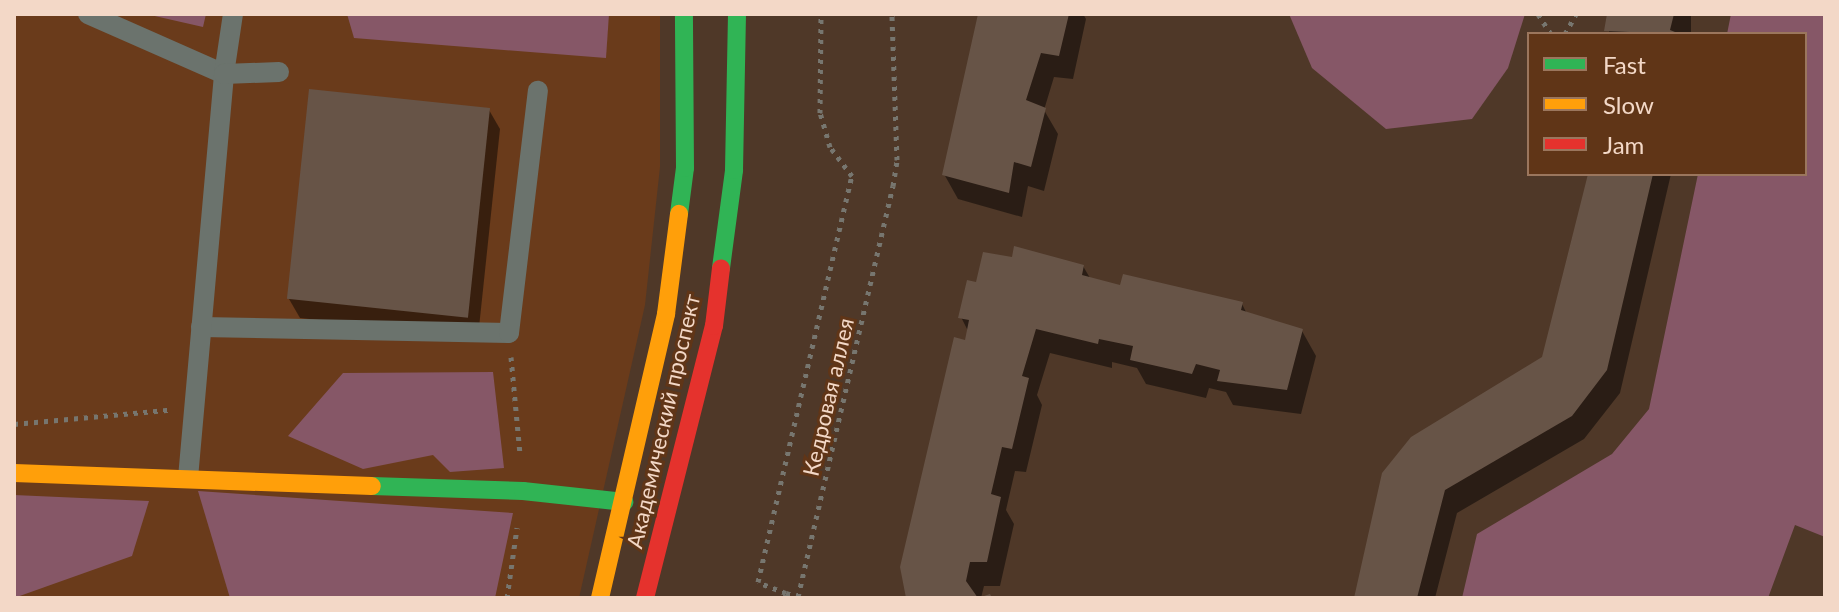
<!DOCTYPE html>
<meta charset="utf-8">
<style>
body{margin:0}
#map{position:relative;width:1839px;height:612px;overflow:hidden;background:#4f3828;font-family:Lato,sans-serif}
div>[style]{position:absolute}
.built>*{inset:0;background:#6a3b1b}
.green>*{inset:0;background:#865767}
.shadow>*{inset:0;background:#0007;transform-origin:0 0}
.building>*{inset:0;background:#675447;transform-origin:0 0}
.path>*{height:5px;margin-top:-2.5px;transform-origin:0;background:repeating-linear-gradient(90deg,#77766f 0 4px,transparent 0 10px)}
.lane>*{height:20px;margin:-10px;padding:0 10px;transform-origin:10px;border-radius:10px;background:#6b736d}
.fast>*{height:18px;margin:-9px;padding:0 9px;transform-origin:9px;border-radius:9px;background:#30b455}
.slow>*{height:18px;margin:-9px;padding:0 9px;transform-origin:9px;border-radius:9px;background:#ff9f0a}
.jam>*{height:18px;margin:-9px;padding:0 9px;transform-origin:9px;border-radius:9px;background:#e5322d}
span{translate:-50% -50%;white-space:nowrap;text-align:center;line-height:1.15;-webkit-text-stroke:6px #603517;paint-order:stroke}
.street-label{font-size:22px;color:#f3d8c7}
.frame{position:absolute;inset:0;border:16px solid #f3d8c7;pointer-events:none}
.legend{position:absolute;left:1527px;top:32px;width:280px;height:144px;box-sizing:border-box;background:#603517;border:2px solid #9b765d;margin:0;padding:10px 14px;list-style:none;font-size:24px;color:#f3d8c7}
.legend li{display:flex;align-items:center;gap:16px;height:40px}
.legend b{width:40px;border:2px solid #9b765d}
</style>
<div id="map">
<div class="built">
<i style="clip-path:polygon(14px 14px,660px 14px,660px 167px,645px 305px,579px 598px,14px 598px)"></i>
</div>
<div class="green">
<i style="clip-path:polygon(146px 14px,206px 14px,203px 27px)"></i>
<i style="clip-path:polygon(347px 14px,609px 14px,606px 58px,354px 38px)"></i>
<i style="clip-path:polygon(1289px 14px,1525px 14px,1508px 68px,1472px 119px,1386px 129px,1312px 68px)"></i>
<i style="clip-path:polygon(1731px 14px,1825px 14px,1825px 537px,1795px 525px,1768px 598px,1462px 598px,1477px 534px,1612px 454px,1649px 409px,1698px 174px,1805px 174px,1805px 34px,1727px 34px)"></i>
<i style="clip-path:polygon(493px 372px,504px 468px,450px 472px,433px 455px,363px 469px,288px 436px,343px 373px)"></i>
<i style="clip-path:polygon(198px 491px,513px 513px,495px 598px,230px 598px)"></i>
<i style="clip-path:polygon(14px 495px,149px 501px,132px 556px,14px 598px)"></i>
</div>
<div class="shadow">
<i style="clip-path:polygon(980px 14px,1083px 14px,1086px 19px,1073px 79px,1054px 77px,1044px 110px,1058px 134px,1044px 191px,1028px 186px,1022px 217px,958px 199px,944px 174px)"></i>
<i style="left:1609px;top:14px;width:82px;height:20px"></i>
<i style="clip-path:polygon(489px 110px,500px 129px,478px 337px,300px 318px,289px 299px)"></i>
<i style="clip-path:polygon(1590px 174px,1671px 174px,1620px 393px,1584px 439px,1457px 513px,1435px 598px,1356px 598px,1544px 358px)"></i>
<i style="clip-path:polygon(1083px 266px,1090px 278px,1121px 288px,1242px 304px,1247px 314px,1302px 331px,1316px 356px,1301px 414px,1233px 405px,1226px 392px,1209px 388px,1206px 398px,1146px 384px,1137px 368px,1112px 362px,1112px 368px,1050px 353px,1037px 395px,1042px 405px,1026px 472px,1015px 471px,1006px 510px,1014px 524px,1000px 586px,984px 586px,981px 598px,908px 598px,968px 331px,961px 317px,978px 284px)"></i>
</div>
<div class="building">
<i style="clip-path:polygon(978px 14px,1069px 14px,1059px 56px,1041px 53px,1026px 100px,1046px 108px,1031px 167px,1014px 162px,1009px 193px,942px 175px)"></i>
<i style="clip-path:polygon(1607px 14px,1674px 14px,1670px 30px,1680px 34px,1604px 31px)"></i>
<i style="left:309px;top:89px;width:182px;height:211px;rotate:6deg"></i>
<i style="clip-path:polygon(1588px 174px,1653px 174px,1607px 370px,1572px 416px,1445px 490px,1417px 598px,1354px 598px,1382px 473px,1411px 437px,1542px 357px)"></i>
<i style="clip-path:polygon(1014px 246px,1084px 265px,1082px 275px,1120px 285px,1123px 274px,1243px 302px,1241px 310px,1303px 329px,1287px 390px,1217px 381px,1220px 370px,1196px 364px,1192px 374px,1130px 360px,1133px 346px,1099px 339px,1098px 344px,1036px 329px,1022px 376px,1029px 378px,1012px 449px,1002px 447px,991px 494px,1001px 497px,987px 562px,970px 562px,966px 581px,978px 598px,990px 594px,992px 598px,906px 598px,900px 567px,954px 337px,965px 340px,969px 320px,958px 318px,967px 280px,976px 282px,983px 252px,1012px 257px)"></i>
</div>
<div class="path">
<i style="left:1538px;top:14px;width:24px;rotate:57deg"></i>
<i style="left:1565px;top:34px;width:23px;rotate:-61deg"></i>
<i style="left:511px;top:357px;width:97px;rotate:84.7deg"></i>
<i style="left:14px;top:424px;width:156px;rotate:-5.2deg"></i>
<i style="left:786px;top:593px;width:30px;rotate:-159deg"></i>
<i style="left:758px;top:582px;width:417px;rotate:-77deg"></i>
<i style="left:852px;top:176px;width:36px;rotate:-127deg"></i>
<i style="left:830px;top:147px;width:35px;rotate:-106deg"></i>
<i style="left:820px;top:113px;width:99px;rotate:-89.4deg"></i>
<i style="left:507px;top:598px;width:71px;rotate:-81.9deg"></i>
<i style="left:785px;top:598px;width:5px;rotate:-79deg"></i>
<i style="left:786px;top:593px;width:13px;rotate:18deg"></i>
<i style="left:798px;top:597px;width:422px;rotate:-77deg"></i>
<i style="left:893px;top:186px;width:26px;rotate:-81deg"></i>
<i style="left:897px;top:160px;width:146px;rotate:-92deg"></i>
</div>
<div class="lane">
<i style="left:88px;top:14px;width:149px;rotate:23.8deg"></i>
<i style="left:224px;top:74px;width:61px;rotate:-81.5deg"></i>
<i style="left:201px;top:327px;width:308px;rotate:1.1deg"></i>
<i style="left:509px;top:333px;width:244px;rotate:-83.2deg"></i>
<i style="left:188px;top:478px;width:406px;rotate:-84.9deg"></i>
<i style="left:224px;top:74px;width:55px;rotate:-2.1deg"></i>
</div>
<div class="fast">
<i style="left:679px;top:214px;width:46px;rotate:-82.6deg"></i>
<i style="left:685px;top:168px;width:154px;rotate:-90.4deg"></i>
<i style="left:721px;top:268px;width:99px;rotate:-82.4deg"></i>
<i style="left:734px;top:170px;width:156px;rotate:-88.9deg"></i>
<i style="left:372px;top:486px;width:151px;rotate:1.9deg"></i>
<i style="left:523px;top:491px;width:102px;rotate:6.2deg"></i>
</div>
<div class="slow">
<i style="left:14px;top:473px;width:358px;rotate:2.1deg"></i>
<i style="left:600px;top:598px;width:292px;rotate:-76.9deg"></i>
<i style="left:666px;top:314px;width:101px;rotate:-82.6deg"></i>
</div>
<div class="jam">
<i style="left:645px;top:598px;width:281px;rotate:-75.8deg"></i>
<i style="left:714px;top:326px;width:58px;rotate:-83.1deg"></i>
</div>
<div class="street-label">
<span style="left:828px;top:397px;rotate:-77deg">Кедровая аллея</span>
<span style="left:663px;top:421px;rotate:-77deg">Академический проспект</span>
</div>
<div class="frame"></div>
<ul class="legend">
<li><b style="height:10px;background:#30b455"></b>Fast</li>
<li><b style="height:10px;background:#ff9f0a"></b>Slow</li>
<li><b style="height:10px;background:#e5322d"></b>Jam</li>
</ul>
</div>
